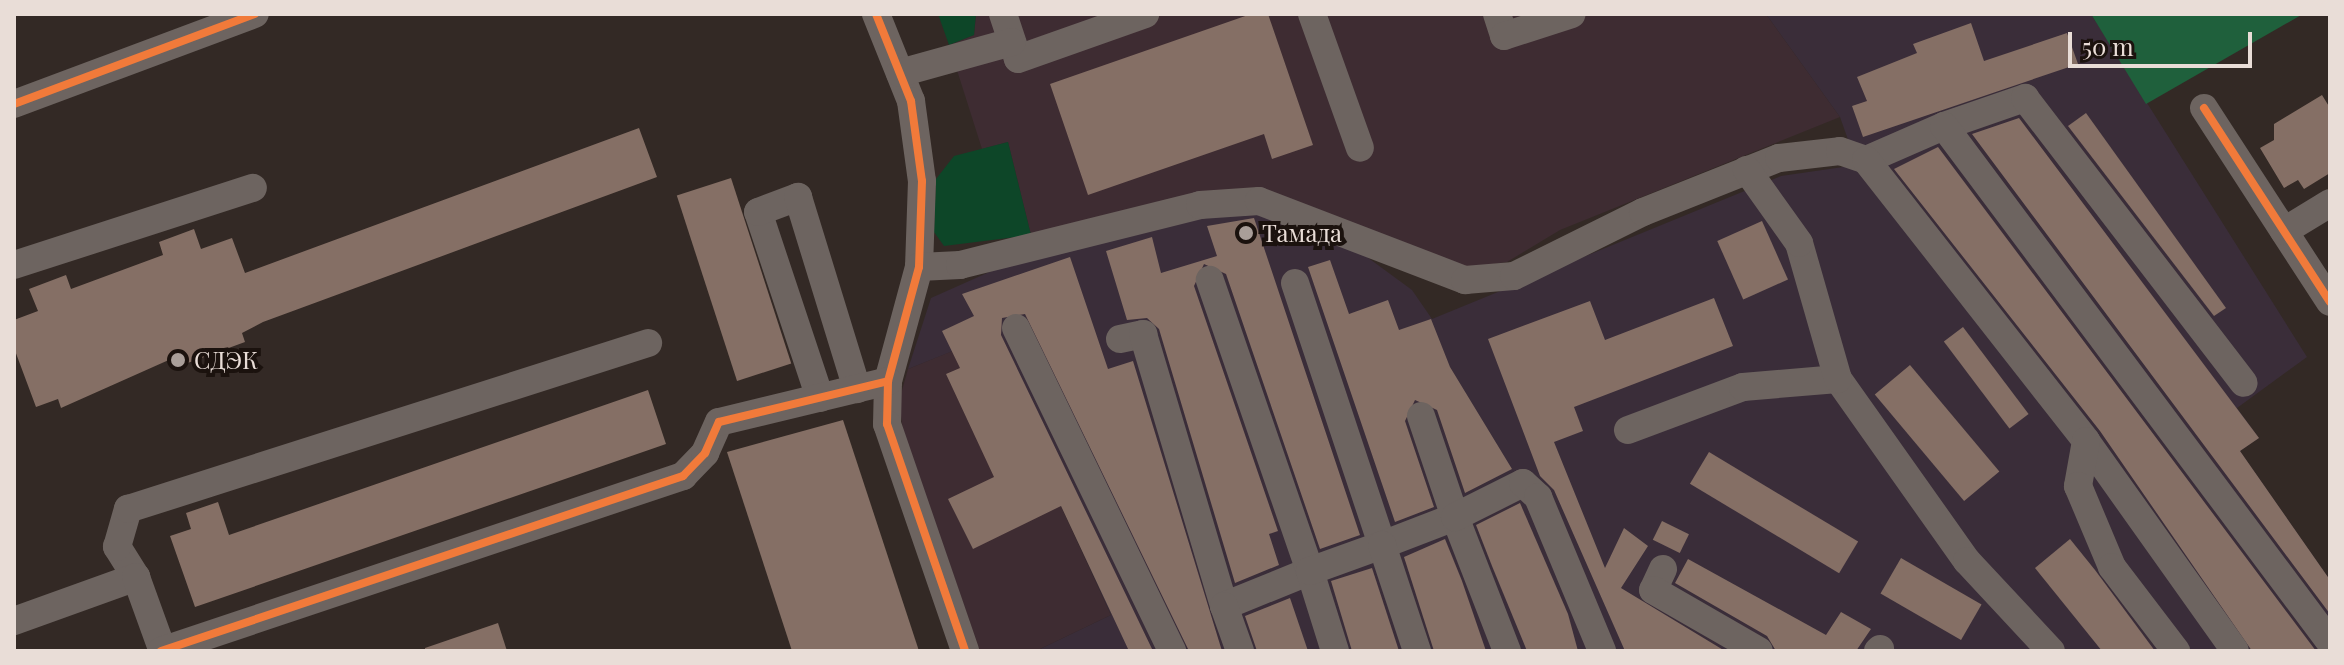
<!DOCTYPE html>
<meta charset="utf-8">
<style>
body{margin:0}
#map{position:relative;width:2344px;height:665px;overflow:hidden;background:#332925;font-family:"Playfair Display",serif}
div>[style]{position:absolute}
.commercial>*{inset:0;background:#3e2c32}
.industrial>*{inset:0;background:#3a2d39}
.green>*{inset:0;background:#0d4628}
.forest>*{inset:0;background:#1f603c}
.building>*{inset:0;background:#856f65;transform-origin:0 0}
.minor>*{height:28px;margin:-14px;padding:0 14px;transform-origin:14px;border-radius:14px;background:#6d6460}
.cycleway>*{height:8px;margin:-4px;padding:0 4px;transform-origin:4px;border-radius:4px;background:#f17a3a}
.dots>*{width:22px;height:22px;translate:-50% -50%;box-sizing:border-box;border:4px solid #1b120e;border-radius:50%}
span{translate:-50% -50%;white-space:nowrap;text-align:center;line-height:1.15;-webkit-text-stroke:8px #1b120e;paint-order:stroke}
.poi-label{font-size:24px;color:#e9ddd7}
.left{translate:0 -50%;text-align:left}
.frame{position:absolute;inset:0;border:16px solid #e9ddd7;pointer-events:none}
.scale{position:absolute;left:2068px;top:32px;width:184px;height:36px;box-sizing:border-box;border:4px solid #e9ddd7;border-top:0;padding-left:10px;font-size:24px;line-height:28px;white-space:nowrap;color:#e9ddd7;-webkit-text-stroke:6px #1b120e;paint-order:stroke}
</style>
<div id="map">
<div class="commercial">
<i style="clip-path:polygon(976px 14px,1766px 14px,1840px 117px,1560px 230px,1507px 262px,1467px 268px,1390px 244px,1031px 235px,1008px 142px,982px 149px,949px 45px,974px 35px)"></i>
<i style="clip-path:polygon(984px 338px,1111px 615px,1036px 651px,980px 651px,903px 431px,899px 401px,908px 369px)"></i>
</div>
<div class="industrial">
<i style="clip-path:polygon(1766px 14px,2091px 14px,2307px 357px,2237px 408px,2259px 438px,2240px 451px,2330px 580px,2330px 651px,1036px 651px,1111px 615px,985px 338px,908px 369px,931px 298px,1032px 253px,1255px 208px,1352px 246px,1412px 290px,1432px 319px,1781px 176px,1857px 165px,1840px 117px)"></i>
</div>
<div class="green">
<i style="clip-path:polygon(938px 14px,976px 14px,974px 35px,949px 45px)"></i>
<i style="clip-path:polygon(1008px 142px,1031px 235px,944px 246px,934px 232px,936px 179px,954px 156px)"></i>
</div>
<div class="forest">
<i style="clip-path:polygon(2091px 14px,2303px 14px,2146px 104px)"></i>
</div>
<div class="building">
<i style="clip-path:polygon(1251px 14px,1268px 14px,1313px 145px,1272px 159px,1264px 134px,1088px 195px,1050px 84px)"></i>
<i style="clip-path:polygon(1971px 23px,1984px 61px,2067px 33px,2078px 64px,1863px 137px,1852px 106px,1867px 101px,1857px 77px,1917px 53px,1913px 44px)"></i>
<i style="clip-path:polygon(2322px 95px,2330px 108px,2330px 173px,2304px 189px,2298px 180px,2284px 188px,2260px 148px,2274px 140px,2274px 124px)"></i>
<i style="clip-path:polygon(2086px 113px,2226px 308px,2214px 316px,2068px 126px)"></i>
<i style="clip-path:polygon(2019px 118px,2259px 438px,2240px 451px,2330px 580px,2330px 614px,1972px 134px)"></i>
<i style="clip-path:polygon(639px 128px,657px 177px,263px 322px,242px 333px,245px 342px,174px 368px,171px 359px,61px 408px,58px 399px,36px 407px,14px 348px,14px 320px,38px 311px,29px 289px,66px 275px,71px 289px,163px 255px,159px 242px,194px 229px,201px 249px,232px 238px,245px 273px)"></i>
<i style="clip-path:polygon(1938px 147px,2316px 651px,2252px 651px,2100px 431px,1894px 169px)"></i>
<i style="left:731px;top:178px;width:195px;height:57px;rotate:72deg"></i>
<i style="clip-path:polygon(1254px 218px,1360px 535px,1320px 549px,1226px 274px,1204px 264px,1194px 286px,1278px 531px,1269px 534px,1279px 565px,1235px 583px,1159px 329px,1147px 318px,1127px 320px,1106px 251px,1152px 237px,1161px 273px,1217px 256px,1207px 226px)"></i>
<i style="left:1762px;top:221px;width:64px;height:49px;rotate:66deg"></i>
<i style="clip-path:polygon(1070px 257px,1108px 369px,1133px 361px,1222px 651px,1189px 651px,1025px 314px,1002px 318px,1001px 335px,1153px 651px,1129px 651px,1061px 506px,973px 549px,948px 499px,994px 477px,946px 374px,960px 368px,942px 331px,974px 316px,962px 294px)"></i>
<i style="clip-path:polygon(1330px 260px,1349px 314px,1388px 300px,1399px 330px,1431px 319px,1450px 367px,1512px 469px,1465px 493px,1437px 410px,1415px 400px,1405px 421px,1434px 507px,1395px 522px,1308px 267px)"></i>
<i style="clip-path:polygon(1714px 298px,1733px 346px,1574px 407px,1583px 431px,1554px 442px,1605px 568px,1624px 528px,1648px 546px,1621px 588px,1725px 651px,1625px 651px,1554px 490px,1540px 476px,1488px 339px,1590px 301px,1605px 340px)"></i>
<i style="left:1963px;top:327px;width:109px;height:24px;rotate:53deg"></i>
<i style="left:1910px;top:365px;width:139px;height:46px;rotate:50deg"></i>
<i style="clip-path:polygon(648px 390px,666px 444px,195px 607px,170px 536px,191px 529px,186px 513px,218px 502px,229px 535px)"></i>
<i style="clip-path:polygon(843px 420px,919px 651px,792px 651px,727px 452px)"></i>
<i style="left:1709px;top:452px;width:174px;height:37px;rotate:31deg"></i>
<i style="clip-path:polygon(1520px 503px,1568px 614px,1578px 651px,1527px 651px,1492px 566px,1476px 525px)"></i>
<i style="left:1662px;top:521px;width:30px;height:21px;rotate:26deg"></i>
<i style="clip-path:polygon(1445px 539px,1462px 581px,1486px 651px,1434px 651px,1404px 557px)"></i>
<i style="clip-path:polygon(2070px 539px,2095px 570px,2155px 651px,2102px 651px,2035px 568px)"></i>
<i style="left:1901px;top:558px;width:93px;height:41px;rotate:30deg"></i>
<i style="clip-path:polygon(1688px 559px,1826px 635px,1841px 612px,1871px 629px,1856px 651px,1776px 651px,1767px 636px,1675px 583px)"></i>
<i style="clip-path:polygon(1372px 568px,1399px 651px,1352px 651px,1331px 581px)"></i>
<i style="clip-path:polygon(1290px 598px,1308px 651px,1257px 651px,1245px 616px)"></i>
<i style="clip-path:polygon(498px 623px,507px 651px,425px 651px,425px 648px)"></i>
</div>
<div class="minor">
<i style="left:876px;top:14px;width:94px;rotate:68.1deg"></i>
<i style="left:911px;top:101px;width:81px;rotate:82.2deg"></i>
<i style="left:922px;top:181px;width:86px;rotate:92deg"></i>
<i style="left:919px;top:267px;width:118px;rotate:105.2deg"></i>
<i style="left:888px;top:381px;width:43px;rotate:91.3deg"></i>
<i style="left:887px;top:424px;width:240px;rotate:71deg"></i>
<i style="left:1003px;top:14px;width:47px;rotate:71.6deg"></i>
<i style="left:1018px;top:59px;width:135px;rotate:-19.5deg"></i>
<i style="left:1312px;top:14px;width:142px;rotate:70.3deg"></i>
<i style="left:1497px;top:14px;width:23px;rotate:72deg"></i>
<i style="left:1504px;top:36px;width:71px;rotate:-17.9deg"></i>
<i style="left:900px;top:73px;width:116px;rotate:-15.5deg"></i>
<i style="left:14px;top:104px;width:257px;rotate:-20.5deg"></i>
<i style="left:2204px;top:108px;width:231px;rotate:57deg"></i>
<i style="left:1944px;top:126px;width:86px;rotate:-19.1deg"></i>
<i style="left:2025px;top:98px;width:359px;rotate:52.5deg"></i>
<i style="left:1866px;top:160px;width:85px;rotate:-23.6deg"></i>
<i style="left:1944px;top:126px;width:644px;rotate:53.2deg"></i>
<i style="left:2284px;top:231px;width:54px;rotate:-31.3deg"></i>
<i style="left:14px;top:265px;width:251px;rotate:-17.9deg"></i>
<i style="left:919px;top:267px;width:41px;rotate:-2.8deg"></i>
<i style="left:960px;top:265px;width:247px;rotate:-14deg"></i>
<i style="left:1200px;top:205px;width:59px;rotate:-3.9deg"></i>
<i style="left:1259px;top:201px;width:221px;rotate:21deg"></i>
<i style="left:1465px;top:280px;width:49px;rotate:-4.7deg"></i>
<i style="left:1514px;top:276px;width:144px;rotate:-26.4deg"></i>
<i style="left:1643px;top:212px;width:146px;rotate:-21.7deg"></i>
<i style="left:1779px;top:158px;width:61px;rotate:-6.5deg"></i>
<i style="left:1840px;top:151px;width:28px;rotate:19deg"></i>
<i style="left:1866px;top:160px;width:357px;rotate:51.9deg"></i>
<i style="left:2086px;top:441px;width:257px;rotate:54.6deg"></i>
<i style="left:1295px;top:283px;width:276px;rotate:71.6deg"></i>
<i style="left:1382px;top:545px;width:78px;rotate:-21deg"></i>
<i style="left:1455px;top:517px;width:144px;rotate:68.8deg"></i>
<i style="left:1016px;top:328px;width:359px;rotate:64.2deg"></i>
<i style="left:1120px;top:339px;width:24px;rotate:-12deg"></i>
<i style="left:1143px;top:334px;width:284px;rotate:73.4deg"></i>
<i style="left:1224px;top:606px;width:93px;rotate:-22.1deg"></i>
<i style="left:1310px;top:571px;width:308px;rotate:-109deg"></i>
<i style="left:1838px;top:379px;width:223px;rotate:54.7deg"></i>
<i style="left:1967px;top:561px;width:123px;rotate:47deg"></i>
<i style="left:820px;top:398px;width:196px;rotate:-108.4deg"></i>
<i style="left:758px;top:212px;width:43px;rotate:-20.6deg"></i>
<i style="left:798px;top:197px;width:201px;rotate:72.9deg"></i>
<i style="left:1421px;top:416px;width:107px;rotate:71.4deg"></i>
<i style="left:1455px;top:517px;width:76px;rotate:-26.6deg"></i>
<i style="left:1523px;top:483px;width:21px;rotate:43deg"></i>
<i style="left:1538px;top:497px;width:167px;rotate:67.4deg"></i>
<i style="left:1628px;top:430px;width:123px;rotate:-20.5deg"></i>
<i style="left:1743px;top:387px;width:95px;rotate:-4.8deg"></i>
<i style="left:1838px;top:379px;width:141px;rotate:-106deg"></i>
<i style="left:1799px;top:243px;width:90px;rotate:-125.5deg"></i>
<i style="left:2086px;top:441px;width:46px;rotate:100.1deg"></i>
<i style="left:2078px;top:486px;width:88px;rotate:67.2deg"></i>
<i style="left:2112px;top:567px;width:106px;rotate:52.7deg"></i>
<i style="left:1663px;top:569px;width:23px;rotate:115deg"></i>
<i style="left:1653px;top:590px;width:122px;rotate:29.9deg"></i>
<i style="left:136px;top:577px;width:36px;rotate:-122deg"></i>
<i style="left:117px;top:547px;width:40px;rotate:-74deg"></i>
<i style="left:128px;top:509px;width:546px;rotate:-17.7deg"></i>
<i style="left:1224px;top:606px;width:48px;rotate:70.4deg"></i>
<i style="left:14px;top:621px;width:130px;rotate:-19.8deg"></i>
<i style="left:136px;top:577px;width:77px;rotate:70.1deg"></i>
<i style="left:161px;top:651px;width:551px;rotate:-18.53deg"></i>
<i style="left:683px;top:476px;width:32px;rotate:-46deg"></i>
<i style="left:705px;top:453px;width:34px;rotate:-66deg"></i>
<i style="left:719px;top:422px;width:174px;rotate:-13.6deg"></i>
<i style="left:1335px;top:651px;width:84px;rotate:-107.4deg"></i>
<i style="left:1310px;top:571px;width:77px;rotate:-19.9deg"></i>
<i style="left:1382px;top:545px;width:112px;rotate:71.7deg"></i>
<i style="left:1878px;top:651px;width:3px;rotate:-45deg"></i>
</div>
<div class="cycleway">
<i style="left:876px;top:14px;width:94px;rotate:68.1deg"></i>
<i style="left:911px;top:101px;width:81px;rotate:82.2deg"></i>
<i style="left:922px;top:181px;width:86px;rotate:92deg"></i>
<i style="left:919px;top:267px;width:118px;rotate:105.2deg"></i>
<i style="left:888px;top:381px;width:43px;rotate:91.3deg"></i>
<i style="left:887px;top:424px;width:240px;rotate:71deg"></i>
<i style="left:14px;top:104px;width:257px;rotate:-20.5deg"></i>
<i style="left:2204px;top:108px;width:231px;rotate:57deg"></i>
<i style="left:161px;top:651px;width:551px;rotate:-18.53deg"></i>
<i style="left:683px;top:476px;width:32px;rotate:-46deg"></i>
<i style="left:705px;top:453px;width:34px;rotate:-66deg"></i>
<i style="left:719px;top:422px;width:174px;rotate:-13.6deg"></i>
</div>
<div class="dots">
<i style="left:1246px;top:233px;background:#a99e99"></i>
<i style="left:178px;top:360px;background:#a99e99"></i>
</div>
<div class="poi-label">
<span class="left" style="left:1262px;top:233px">Тамада</span>
<span class="left" style="left:194px;top:360px">СДЭК</span>
</div>
<div class="frame"></div>
<div class="scale">50 m</div>
</div>
